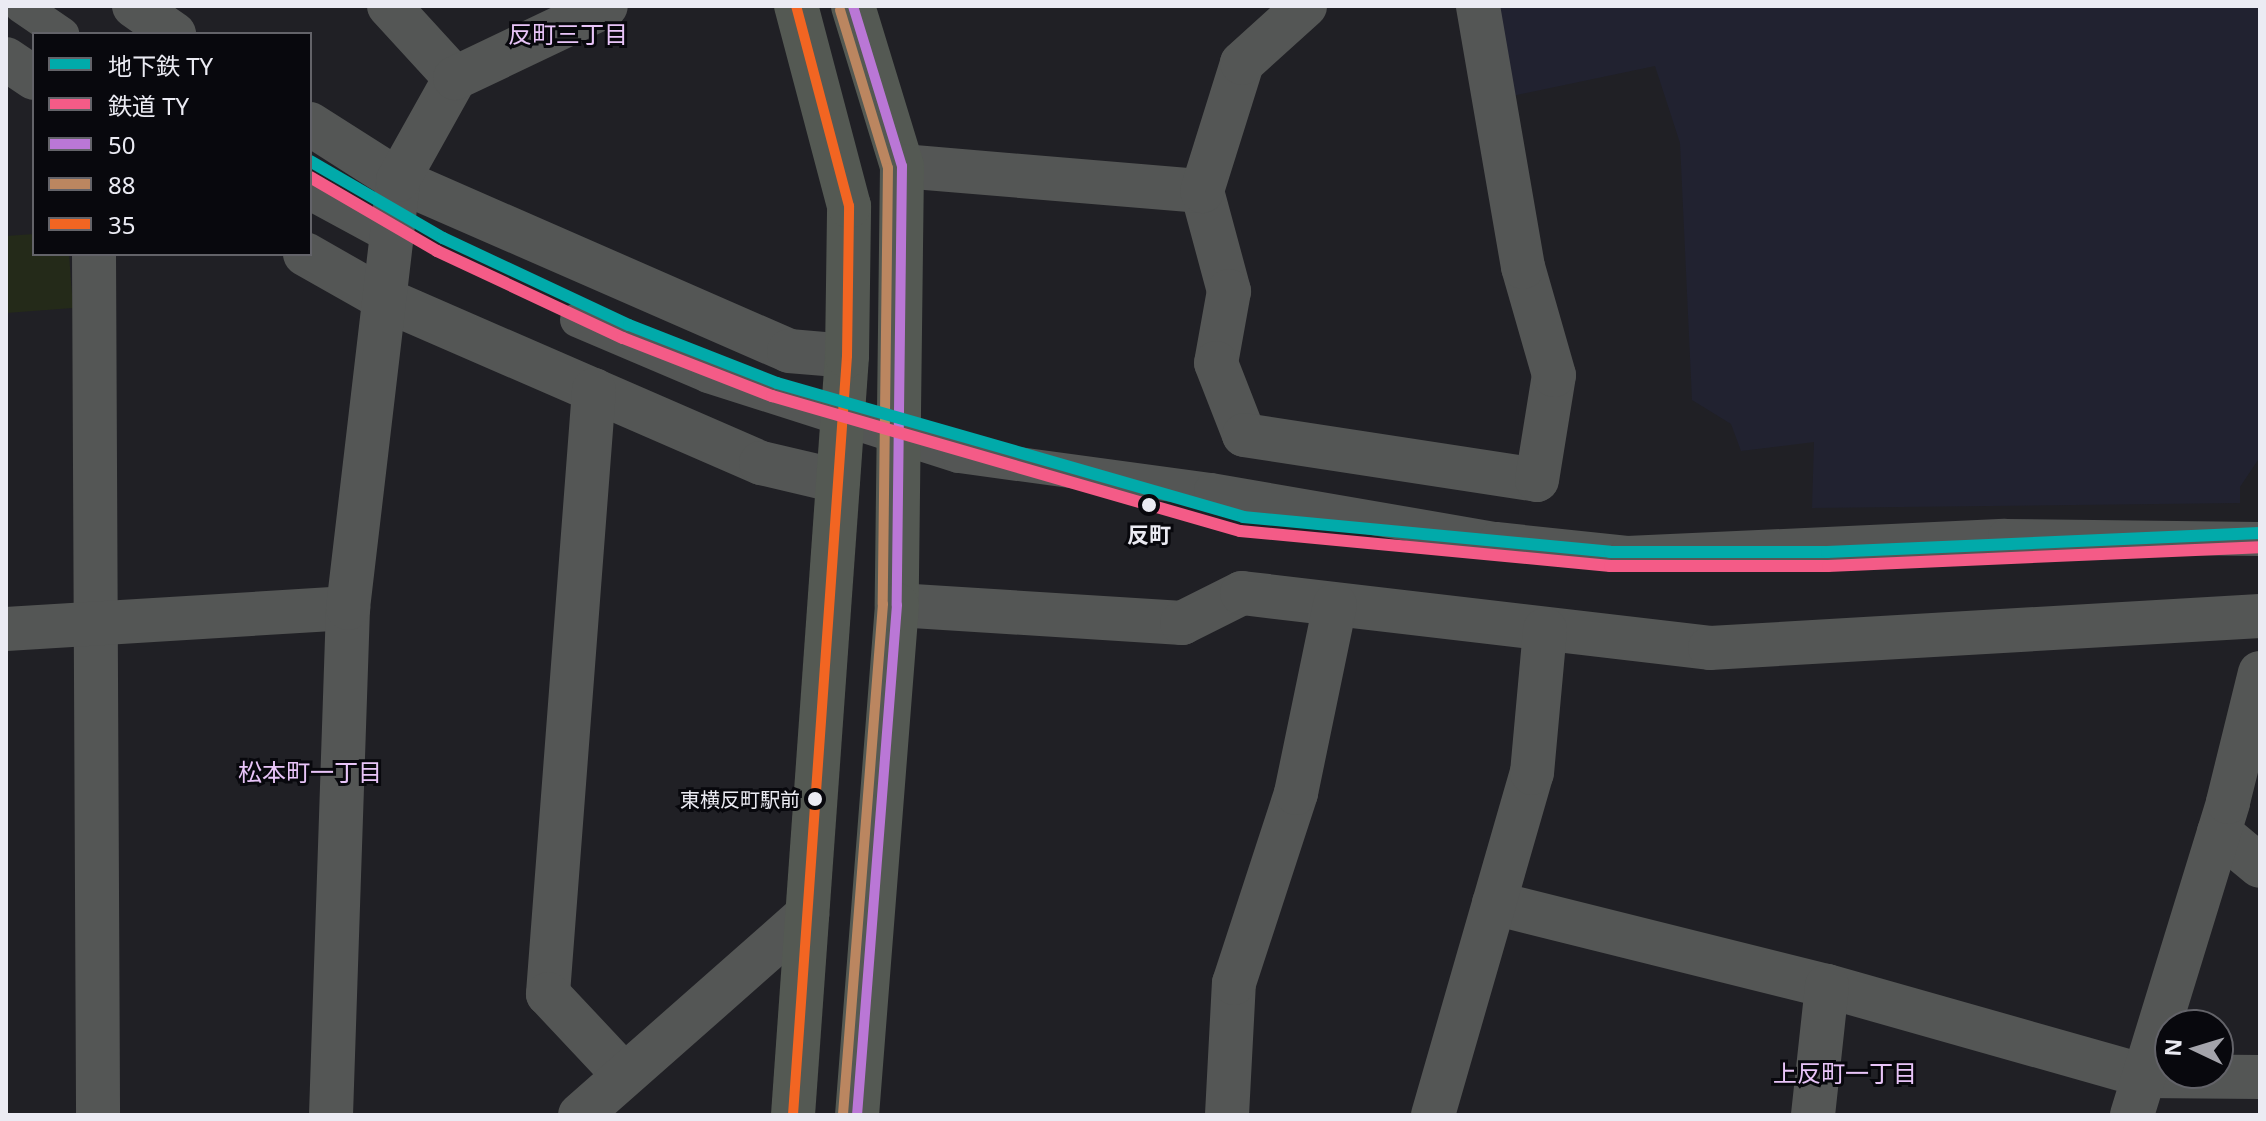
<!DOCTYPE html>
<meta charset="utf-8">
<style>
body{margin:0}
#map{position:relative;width:2266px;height:1121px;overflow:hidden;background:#202025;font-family:"Noto Sans","Noto Sans JP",sans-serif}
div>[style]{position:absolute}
.built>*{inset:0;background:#212230}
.green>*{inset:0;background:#242a19}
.pedestrian>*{height:34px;margin:-17px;padding:0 17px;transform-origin:17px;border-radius:17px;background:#545655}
.minor>*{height:44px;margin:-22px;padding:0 22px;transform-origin:22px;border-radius:22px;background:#545655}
.tertiary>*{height:44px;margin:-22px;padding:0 22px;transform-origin:22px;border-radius:22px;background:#545655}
.trunk>*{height:44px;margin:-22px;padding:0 22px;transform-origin:22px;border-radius:22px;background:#545953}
.bus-1>*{height:10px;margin:-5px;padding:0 5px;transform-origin:5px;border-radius:5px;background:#ba77d6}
.bus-2>*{height:10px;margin:-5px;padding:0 5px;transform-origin:5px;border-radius:5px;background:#bb8660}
.bus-3>*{height:10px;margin:-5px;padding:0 5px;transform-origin:5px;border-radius:5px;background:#f26522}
.rail-1>*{height:12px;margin:-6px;padding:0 6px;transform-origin:6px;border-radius:6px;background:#f45b87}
.metro-1>*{height:12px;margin:-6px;padding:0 6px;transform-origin:6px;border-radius:6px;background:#01aaaa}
.dots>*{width:22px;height:22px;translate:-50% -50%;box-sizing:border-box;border:4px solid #08080d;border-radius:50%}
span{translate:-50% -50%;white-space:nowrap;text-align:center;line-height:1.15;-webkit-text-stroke:6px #08080d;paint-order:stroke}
.bus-label{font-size:20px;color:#ebebf3}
.right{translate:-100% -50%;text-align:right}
.stop-label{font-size:22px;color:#ebebf3;font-weight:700}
.neighbourhood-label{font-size:24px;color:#e8c4f8}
.frame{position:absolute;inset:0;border:8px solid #ebebf3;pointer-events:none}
.legend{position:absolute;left:32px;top:32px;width:280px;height:224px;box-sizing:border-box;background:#08080d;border:2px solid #636369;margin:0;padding:10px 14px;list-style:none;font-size:24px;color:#ebebf3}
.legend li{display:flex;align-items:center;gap:16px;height:40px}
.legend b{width:40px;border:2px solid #636369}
.north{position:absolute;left:2154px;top:1009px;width:80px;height:80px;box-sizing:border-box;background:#08080d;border:2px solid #636369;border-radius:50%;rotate:274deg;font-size:22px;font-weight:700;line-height:32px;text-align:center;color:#ebebf3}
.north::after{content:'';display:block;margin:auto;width:28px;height:36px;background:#a4a4ab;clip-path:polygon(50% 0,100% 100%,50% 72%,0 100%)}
</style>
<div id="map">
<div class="built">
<i style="clip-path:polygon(1493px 6px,2260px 6px,2260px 457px,2240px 487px,2240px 503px,1812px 508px,1814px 442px,1741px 451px,1731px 424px,1692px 400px,1680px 143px,1655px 66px,1512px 96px)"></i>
</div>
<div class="green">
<i style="clip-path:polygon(34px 234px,34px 254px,69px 254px,73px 308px,6px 313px,6px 236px)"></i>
</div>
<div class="pedestrian">
<i style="left:21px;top:6px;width:50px;rotate:34.3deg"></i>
<i style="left:310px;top:193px;width:94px;rotate:28.5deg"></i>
<i style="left:577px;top:320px;width:142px;rotate:23.1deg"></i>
<i style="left:708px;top:376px;width:263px;rotate:17.7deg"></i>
<i style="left:959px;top:456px;width:254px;rotate:7.7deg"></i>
<i style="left:1211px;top:490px;width:289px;rotate:9.8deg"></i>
<i style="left:1496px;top:539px;width:132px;rotate:6.1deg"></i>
<i style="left:1627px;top:553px;width:378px;rotate:-2.6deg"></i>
<i style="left:2005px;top:536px;width:255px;rotate:0.7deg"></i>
</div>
<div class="minor">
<i style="left:134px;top:6px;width:49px;rotate:35deg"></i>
<i style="left:6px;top:59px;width:34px;rotate:34deg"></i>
<i style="left:310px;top:124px;width:104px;rotate:32.5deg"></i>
<i style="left:398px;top:180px;width:427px;rotate:23.6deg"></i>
<i style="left:789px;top:351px;width:58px;rotate:4.9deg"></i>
<i style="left:1202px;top:191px;width:104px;rotate:74.9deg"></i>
<i style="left:1229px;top:291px;width:73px;rotate:100.2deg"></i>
<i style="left:1216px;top:363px;width:77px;rotate:68.7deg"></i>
<i style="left:1244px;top:435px;width:296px;rotate:8.7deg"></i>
<i style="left:1537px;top:480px;width:106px;rotate:-80.8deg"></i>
<i style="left:1554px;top:375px;width:112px;rotate:-106deg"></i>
<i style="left:1523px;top:267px;width:265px;rotate:-99.8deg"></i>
<i style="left:94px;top:254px;width:861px;rotate:89.73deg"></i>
<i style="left:305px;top:254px;width:93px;rotate:29.6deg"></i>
<i style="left:386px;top:300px;width:409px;rotate:23.5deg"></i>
<i style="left:761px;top:463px;width:79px;rotate:13.2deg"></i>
<i style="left:594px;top:390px;width:606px;rotate:94.36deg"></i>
<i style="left:548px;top:994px;width:110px;rotate:46.8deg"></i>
<i style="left:897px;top:605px;width:286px;rotate:3.6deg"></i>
<i style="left:1182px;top:623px;width:67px;rotate:-26.6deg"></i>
<i style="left:1242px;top:593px;width:471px;rotate:6.7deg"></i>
<i style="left:1710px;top:648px;width:551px;rotate:-3.33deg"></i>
<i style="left:6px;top:629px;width:343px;rotate:-3.5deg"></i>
<i style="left:2219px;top:832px;width:53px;rotate:39.7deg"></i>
<i style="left:1494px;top:903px;width:343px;rotate:14deg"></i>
<i style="left:1827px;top:986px;width:330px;rotate:15.8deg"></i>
<i style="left:2144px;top:1076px;width:116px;rotate:0.5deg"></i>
<i style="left:331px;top:1115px;width:507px;rotate:-88.08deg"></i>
<i style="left:348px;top:608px;width:431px;rotate:-83.3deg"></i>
<i style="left:398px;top:180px;width:117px;rotate:-60.8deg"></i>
<i style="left:580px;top:1115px;width:303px;rotate:-41.4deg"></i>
<i style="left:1227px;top:1115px;width:132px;rotate:-87deg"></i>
<i style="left:1234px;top:983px;width:200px;rotate:-71.9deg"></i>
<i style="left:1296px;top:793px;width:192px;rotate:-78.3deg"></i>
<i style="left:1433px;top:1115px;width:356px;rotate:-73.9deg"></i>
<i style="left:1532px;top:773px;width:144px;rotate:-84.8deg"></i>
<i style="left:1813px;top:1115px;width:130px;rotate:-83.8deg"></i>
<i style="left:2132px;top:1115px;width:327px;rotate:-72.9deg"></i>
<i style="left:2228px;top:802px;width:133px;rotate:-76.1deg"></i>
</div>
<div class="tertiary">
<i style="left:389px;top:6px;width:98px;rotate:47.5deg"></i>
<i style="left:455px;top:78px;width:167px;rotate:-25.5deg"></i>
<i style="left:902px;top:166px;width:301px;rotate:4.8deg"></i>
<i style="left:1202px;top:191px;width:134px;rotate:-72.6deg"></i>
<i style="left:1242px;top:63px;width:85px;rotate:-42.1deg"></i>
</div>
<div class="trunk">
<i style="left:853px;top:6px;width:167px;rotate:73deg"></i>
<i style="left:902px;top:166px;width:439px;rotate:90.7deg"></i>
<i style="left:897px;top:605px;width:512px;rotate:94.48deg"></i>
<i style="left:793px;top:1115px;width:761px;rotate:-85.93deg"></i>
<i style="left:847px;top:356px;width:150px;rotate:-89.2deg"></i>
<i style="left:849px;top:206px;width:207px;rotate:-104.8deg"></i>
</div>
<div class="bus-1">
<i style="left:853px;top:6px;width:167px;rotate:73deg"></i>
<i style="left:902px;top:166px;width:439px;rotate:90.7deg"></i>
<i style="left:897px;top:605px;width:512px;rotate:94.48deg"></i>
</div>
<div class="bus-2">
<i style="left:840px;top:10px;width:165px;rotate:73.1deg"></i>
<i style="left:888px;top:168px;width:436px;rotate:90.7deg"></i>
<i style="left:883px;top:604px;width:512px;rotate:94.48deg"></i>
</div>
<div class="bus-3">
<i style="left:793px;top:1115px;width:761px;rotate:-85.93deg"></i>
<i style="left:847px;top:356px;width:150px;rotate:-89.2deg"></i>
<i style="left:849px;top:206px;width:207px;rotate:-104.8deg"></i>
</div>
<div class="rail-1">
<i style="left:310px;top:177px;width:147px;rotate:30.2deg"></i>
<i style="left:437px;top:251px;width:205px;rotate:25.1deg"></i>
<i style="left:623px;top:338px;width:160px;rotate:21.3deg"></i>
<i style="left:772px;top:396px;width:487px;rotate:16.1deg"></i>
<i style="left:1240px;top:531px;width:372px;rotate:5.4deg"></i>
<i style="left:1610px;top:566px;width:218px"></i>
<i style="left:1828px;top:566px;width:432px;rotate:-2.5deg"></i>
</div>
<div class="metro-1">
<i style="left:310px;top:161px;width:154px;rotate:30.1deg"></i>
<i style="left:443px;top:238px;width:205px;rotate:25.1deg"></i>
<i style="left:629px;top:325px;width:159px;rotate:21.4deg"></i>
<i style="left:777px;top:383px;width:485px;rotate:16deg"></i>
<i style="left:1243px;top:517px;width:369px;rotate:5.4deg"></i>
<i style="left:1610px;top:552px;width:217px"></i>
<i style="left:1827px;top:552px;width:433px;rotate:-2.5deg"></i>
</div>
<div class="dots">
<i style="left:1149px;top:505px;background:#ebebf3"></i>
<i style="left:815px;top:799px;background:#ebebf3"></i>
</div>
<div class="bus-label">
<span class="right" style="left:800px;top:799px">東横反町駅前</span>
</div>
<div class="stop-label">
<span style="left:1149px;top:535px">反町</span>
</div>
<div class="neighbourhood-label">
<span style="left:568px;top:34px">反町三丁目</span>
<span style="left:310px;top:772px">松本町一丁目</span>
<span style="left:1845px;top:1073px">上反町一丁目</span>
</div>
<div class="frame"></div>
<ul class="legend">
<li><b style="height:10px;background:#01aaaa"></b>地下鉄 TY</li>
<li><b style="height:10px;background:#f45b87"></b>鉄道 TY</li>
<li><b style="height:10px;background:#ba77d6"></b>50</li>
<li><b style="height:10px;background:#bb8660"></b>88</li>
<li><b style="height:10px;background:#f26522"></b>35</li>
</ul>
<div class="north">N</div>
</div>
